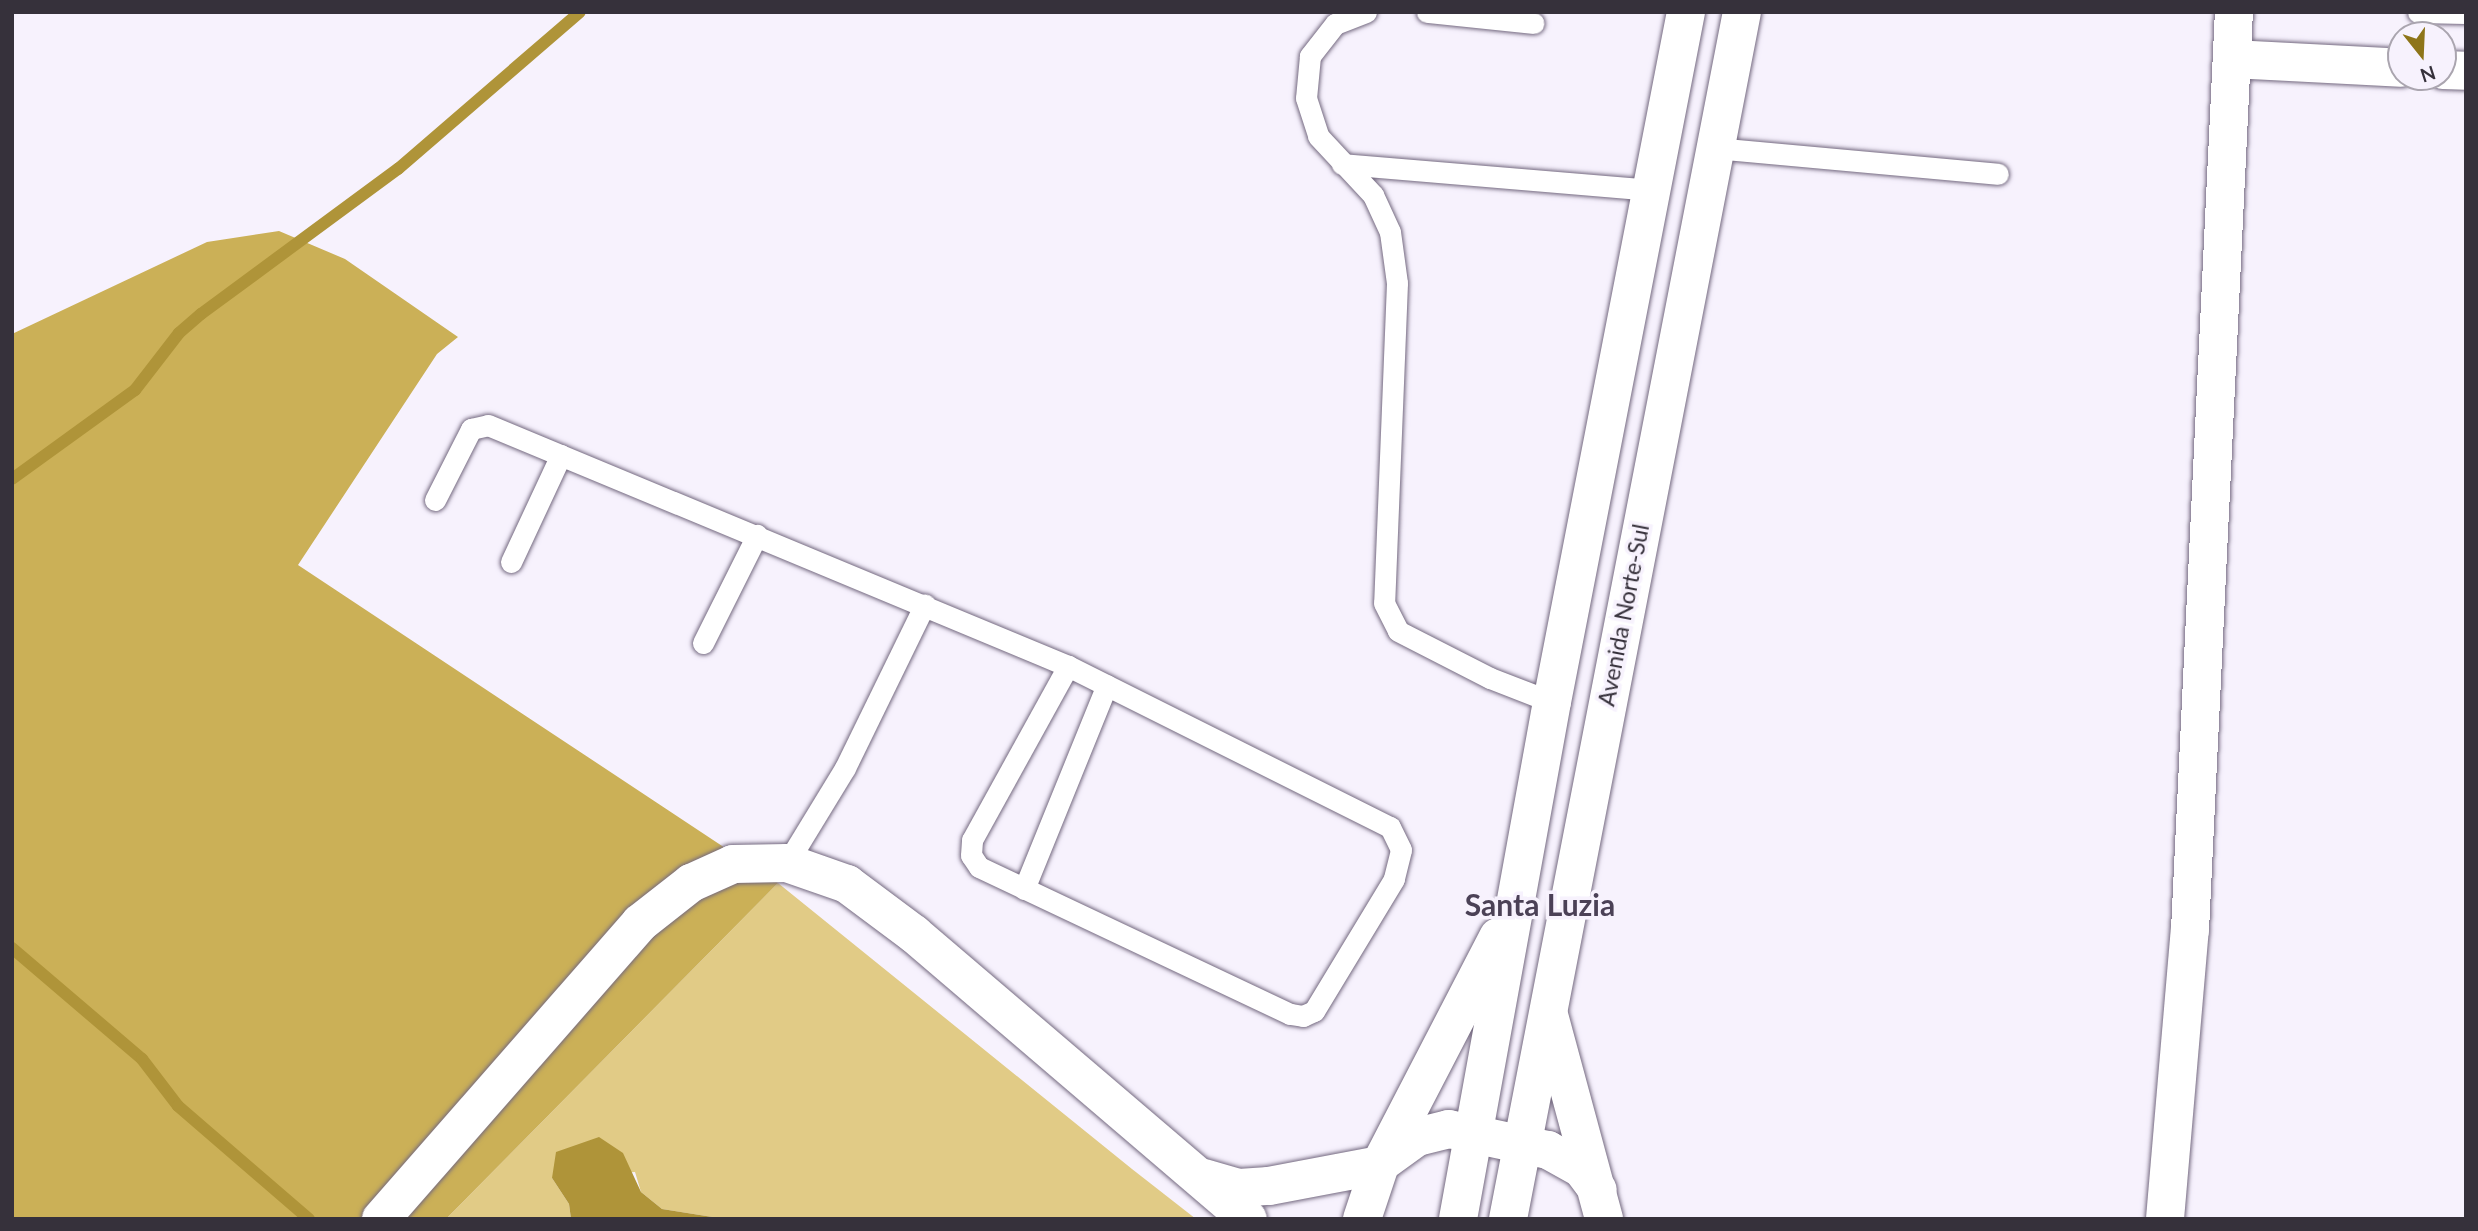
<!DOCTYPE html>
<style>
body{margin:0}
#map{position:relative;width:2478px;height:1231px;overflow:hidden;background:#f7f2fd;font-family:Lato,sans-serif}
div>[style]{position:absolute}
.green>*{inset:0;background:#e1cb86}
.forest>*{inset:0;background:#cbb057}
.water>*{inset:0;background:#af9439}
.stream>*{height:12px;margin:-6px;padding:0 6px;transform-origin:6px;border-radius:6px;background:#af9439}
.roads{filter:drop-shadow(0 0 2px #746980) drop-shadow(0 0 2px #746980)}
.service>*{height:21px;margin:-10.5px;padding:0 10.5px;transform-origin:10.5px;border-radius:10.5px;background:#fff}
.minor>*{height:38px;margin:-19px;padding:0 19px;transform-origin:19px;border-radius:19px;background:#fff}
.secondary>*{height:38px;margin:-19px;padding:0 19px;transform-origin:19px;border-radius:19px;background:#fff}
span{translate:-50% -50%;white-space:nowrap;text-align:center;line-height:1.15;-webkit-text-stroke:7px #f7f2fd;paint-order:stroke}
.street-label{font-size:23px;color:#36313b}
.district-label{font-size:30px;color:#4b4156;font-weight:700}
.frame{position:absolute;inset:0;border:14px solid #36313b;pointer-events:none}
.north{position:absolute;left:2387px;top:21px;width:70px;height:70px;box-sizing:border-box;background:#f7f2fd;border:2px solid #aaa5af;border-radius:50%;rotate:162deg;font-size:19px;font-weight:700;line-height:28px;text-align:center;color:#36313b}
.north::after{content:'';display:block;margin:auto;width:24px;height:32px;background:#8e7519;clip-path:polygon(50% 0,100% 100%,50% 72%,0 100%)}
</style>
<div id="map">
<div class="green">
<i style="clip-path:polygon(778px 883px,1132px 1169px,1196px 1219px,725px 1219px,662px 1209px,641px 1192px,635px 1172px,552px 1178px,569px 1204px,571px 1219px,446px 1219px)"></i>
</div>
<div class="forest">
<i style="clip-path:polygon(279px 231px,345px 259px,458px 337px,437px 354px,298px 565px,778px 883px,446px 1219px,12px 1219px,12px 334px,207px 242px)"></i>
</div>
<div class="water">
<i style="clip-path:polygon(599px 1137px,623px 1153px,641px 1192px,662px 1209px,725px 1219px,571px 1219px,569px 1204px,552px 1178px,556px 1152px)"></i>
</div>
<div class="stream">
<i style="left:12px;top:479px;width:152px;rotate:-35.9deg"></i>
<i style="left:135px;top:390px;width:72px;rotate:-52.3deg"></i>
<i style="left:179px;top:333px;width:29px;rotate:-41deg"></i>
<i style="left:201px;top:314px;width:245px;rotate:-36.4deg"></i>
<i style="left:398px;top:169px;width:240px;rotate:-40.8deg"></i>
<i style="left:12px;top:948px;width:171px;rotate:40.5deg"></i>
<i style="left:142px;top:1059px;width:59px;rotate:52.5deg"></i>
<i style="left:178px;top:1106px;width:173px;rotate:40.8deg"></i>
</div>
<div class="roads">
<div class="service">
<i style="left:1366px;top:12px;width:33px;rotate:159deg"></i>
<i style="left:1335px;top:24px;width:41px;rotate:128deg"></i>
<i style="left:1310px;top:56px;width:42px;rotate:95.4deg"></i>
<i style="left:1306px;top:98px;width:40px;rotate:72deg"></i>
<i style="left:1318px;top:136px;width:81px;rotate:47deg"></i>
<i style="left:1373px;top:195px;width:41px;rotate:65.3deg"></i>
<i style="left:1390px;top:232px;width:51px;rotate:82.2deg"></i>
<i style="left:1397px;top:283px;width:320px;rotate:92.3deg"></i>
<i style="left:1384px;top:603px;width:31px;rotate:63deg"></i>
<i style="left:1398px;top:631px;width:103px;rotate:27.1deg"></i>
<i style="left:1490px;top:678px;width:66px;rotate:21.2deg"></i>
<i style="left:1427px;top:12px;width:107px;rotate:5.9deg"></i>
<i style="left:2418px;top:12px;width:48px;rotate:1.2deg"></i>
<i style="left:1714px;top:148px;width:285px;rotate:5.2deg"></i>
<i style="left:1342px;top:164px;width:310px;rotate:4.8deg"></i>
<i style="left:435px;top:500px;width:80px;rotate:-63.1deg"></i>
<i style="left:471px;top:429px;width:17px;rotate:-13deg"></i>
<i style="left:488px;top:425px;width:628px;rotate:22.56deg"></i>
<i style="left:1068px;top:666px;width:360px;rotate:26.6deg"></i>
<i style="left:1390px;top:827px;width:25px;rotate:64deg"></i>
<i style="left:1401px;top:850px;width:30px;rotate:104deg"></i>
<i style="left:1394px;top:879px;width:154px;rotate:121.2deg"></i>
<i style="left:1314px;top:1011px;width:12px;rotate:156deg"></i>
<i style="left:1303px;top:1016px;width:13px;rotate:-171deg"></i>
<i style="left:1290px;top:1014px;width:344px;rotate:-154.7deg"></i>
<i style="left:979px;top:867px;width:14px;rotate:-124deg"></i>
<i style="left:971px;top:855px;width:15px;rotate:-86deg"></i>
<i style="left:972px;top:840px;width:199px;rotate:-61.1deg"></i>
<i style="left:511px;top:562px;width:118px;rotate:-65deg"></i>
<i style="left:703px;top:643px;width:121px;rotate:-63.4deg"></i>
<i style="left:787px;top:863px;width:111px;rotate:-58.6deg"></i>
<i style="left:845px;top:768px;width:182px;rotate:-64deg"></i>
<i style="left:1024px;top:889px;width:220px;rotate:-67.9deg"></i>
</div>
<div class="minor">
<i style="left:2232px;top:59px;width:169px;rotate:3deg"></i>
<i style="left:2443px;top:70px;width:23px;rotate:2deg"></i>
<i style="left:1204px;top:1178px;width:36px;rotate:16deg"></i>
<i style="left:1239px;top:1188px;width:30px;rotate:-4deg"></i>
<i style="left:1269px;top:1186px;width:113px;rotate:-10.7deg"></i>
<i style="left:381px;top:1219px;width:393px;rotate:-48.8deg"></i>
<i style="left:640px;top:923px;width:65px;rotate:-38.1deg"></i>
<i style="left:691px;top:883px;width:46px;rotate:-24.3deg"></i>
<i style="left:733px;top:864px;width:54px;rotate:-1.1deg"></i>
<i style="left:787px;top:863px;width:64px;rotate:19.3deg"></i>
<i style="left:847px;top:884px;width:84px;rotate:36.7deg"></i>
<i style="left:914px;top:934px;width:439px;rotate:40.5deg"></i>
<i style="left:2165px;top:1219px;width:290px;rotate:-85.1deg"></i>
<i style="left:2190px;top:930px;width:919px;rotate:-87.26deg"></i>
</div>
<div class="secondary">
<i style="left:1549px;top:1015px;width:211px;rotate:74.9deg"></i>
<i style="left:1384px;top:1161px;width:41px;rotate:-36deg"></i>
<i style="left:1417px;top:1137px;width:33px;rotate:-14deg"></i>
<i style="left:1449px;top:1129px;width:101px;rotate:12deg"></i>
<i style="left:1548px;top:1150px;width:39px;rotate:29deg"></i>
<i style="left:1582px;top:1169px;width:26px;rotate:53deg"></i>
<i style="left:1362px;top:1219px;width:57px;rotate:-71.6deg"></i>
<i style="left:1380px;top:1165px;width:257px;rotate:-62.6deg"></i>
<i style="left:1458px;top:1219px;width:525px;rotate:-79.7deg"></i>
<i style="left:1552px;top:702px;width:703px;rotate:-79.01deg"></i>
<i style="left:1508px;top:1219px;width:1229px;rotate:-79.03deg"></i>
</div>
</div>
<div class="street-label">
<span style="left:1623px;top:615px;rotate:-79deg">Avenida Norte-Sul</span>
</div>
<div class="district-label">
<span style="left:1540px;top:904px">Santa Luzia</span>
</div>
<div class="frame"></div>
<div class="north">N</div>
</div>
